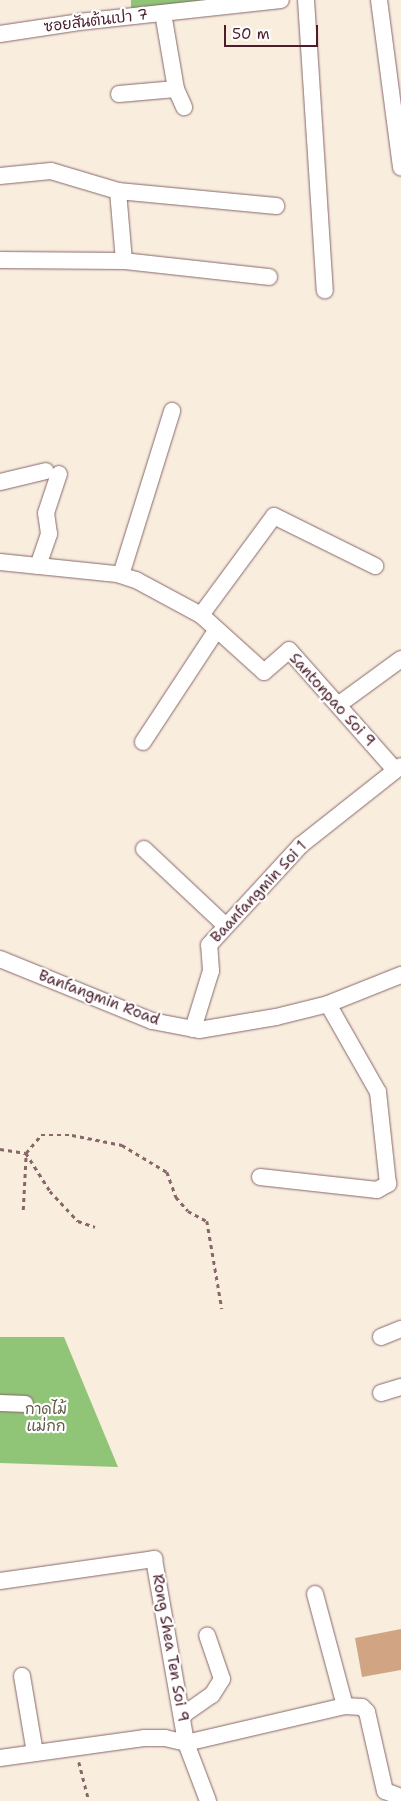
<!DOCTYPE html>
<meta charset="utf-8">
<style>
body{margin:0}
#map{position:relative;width:401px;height:1801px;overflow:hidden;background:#f9edde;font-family:"Shantell Sans","Playpen Sans Thai",sans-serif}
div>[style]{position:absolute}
.green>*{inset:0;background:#90c577}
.building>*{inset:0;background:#d1a583}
.path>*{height:2.5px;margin-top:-1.25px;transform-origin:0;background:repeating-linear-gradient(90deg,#87676a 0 4px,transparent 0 8px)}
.roads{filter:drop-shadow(0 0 1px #87676a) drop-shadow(0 0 1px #87676a)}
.minor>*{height:16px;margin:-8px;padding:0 8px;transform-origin:8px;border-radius:8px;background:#fff}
span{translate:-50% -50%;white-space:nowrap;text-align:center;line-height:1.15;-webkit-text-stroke:4.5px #fff;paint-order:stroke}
.street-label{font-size:15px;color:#4a1f2b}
.park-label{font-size:15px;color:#625946}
.scale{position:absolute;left:224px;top:25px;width:94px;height:22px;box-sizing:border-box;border:2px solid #4a1f2b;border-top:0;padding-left:6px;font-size:15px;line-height:18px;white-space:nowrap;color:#4a1f2b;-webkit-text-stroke:4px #fff;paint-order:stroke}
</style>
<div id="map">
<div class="green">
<i style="clip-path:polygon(131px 0,257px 0,131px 16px)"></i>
<i style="clip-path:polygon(0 1337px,64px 1337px,118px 1467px,0 1463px)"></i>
</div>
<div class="building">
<i style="clip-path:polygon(401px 1629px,401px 1670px,362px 1677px,355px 1638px)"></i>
</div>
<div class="path">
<i style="left:0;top:1149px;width:26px;rotate:9deg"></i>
<i style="left:26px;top:1153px;width:45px;rotate:57.7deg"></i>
<i style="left:50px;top:1191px;width:41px;rotate:47deg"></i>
<i style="left:78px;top:1221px;width:18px;rotate:19deg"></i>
<i style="left:23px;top:1210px;width:57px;rotate:-87deg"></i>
<i style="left:26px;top:1153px;width:23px;rotate:-50deg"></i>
<i style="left:41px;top:1135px;width:31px"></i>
<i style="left:72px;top:1135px;width:51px;rotate:11.3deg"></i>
<i style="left:122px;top:1145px;width:52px;rotate:31deg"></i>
<i style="left:167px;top:1172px;width:27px;rotate:70deg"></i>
<i style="left:176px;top:1197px;width:18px;rotate:49deg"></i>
<i style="left:188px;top:1211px;width:21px;rotate:28deg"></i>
<i style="left:207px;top:1221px;width:89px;rotate:80.3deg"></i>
<i style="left:79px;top:1762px;width:40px;rotate:75.6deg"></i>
</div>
<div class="roads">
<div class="minor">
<i style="left:306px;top:0;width:291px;rotate:86.3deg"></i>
<i style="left:379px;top:0;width:169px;rotate:82.5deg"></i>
<i style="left:163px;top:13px;width:77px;rotate:80.3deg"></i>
<i style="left:176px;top:89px;width:20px;rotate:66deg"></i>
<i style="left:0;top:34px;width:80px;rotate:-8.6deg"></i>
<i style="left:79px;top:22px;width:203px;rotate:-6.2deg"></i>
<i style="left:119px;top:94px;width:57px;rotate:-5deg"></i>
<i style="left:0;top:176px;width:51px;rotate:-5.6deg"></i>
<i style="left:51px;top:171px;width:70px;rotate:16.6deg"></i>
<i style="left:118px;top:191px;width:159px;rotate:5.4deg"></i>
<i style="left:118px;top:191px;width:70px;rotate:85.1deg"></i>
<i style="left:0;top:260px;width:124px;rotate:0.5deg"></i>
<i style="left:124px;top:261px;width:146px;rotate:6.3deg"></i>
<i style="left:0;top:482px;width:47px;rotate:-13.4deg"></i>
<i style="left:0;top:562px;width:118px;rotate:5.9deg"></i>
<i style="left:117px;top:574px;width:20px;rotate:18deg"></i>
<i style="left:136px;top:580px;width:74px;rotate:28.3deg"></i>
<i style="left:201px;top:615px;width:85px;rotate:42.1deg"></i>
<i style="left:264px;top:672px;width:33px;rotate:-41deg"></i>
<i style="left:289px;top:650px;width:160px;rotate:48.5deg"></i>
<i style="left:38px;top:566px;width:34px;rotate:-71deg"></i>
<i style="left:49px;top:534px;width:21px;rotate:-98deg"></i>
<i style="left:46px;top:513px;width:41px;rotate:-71.6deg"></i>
<i style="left:121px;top:575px;width:172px;rotate:-72.7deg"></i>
<i style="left:201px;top:615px;width:123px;rotate:-53.6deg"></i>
<i style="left:274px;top:516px;width:113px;rotate:26.3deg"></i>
<i style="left:338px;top:705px;width:78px;rotate:-36.1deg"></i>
<i style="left:143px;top:742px;width:133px;rotate:-56.7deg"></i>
<i style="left:144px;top:849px;width:111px;rotate:43.2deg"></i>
<i style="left:0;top:959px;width:164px;rotate:22.2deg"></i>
<i style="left:152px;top:1021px;width:48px;rotate:10.8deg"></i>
<i style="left:199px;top:1030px;width:78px;rotate:-9.6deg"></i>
<i style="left:276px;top:1017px;width:54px;rotate:-14deg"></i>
<i style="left:328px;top:1004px;width:79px;rotate:-21.7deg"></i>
<i style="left:193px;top:1029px;width:61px;rotate:-72.8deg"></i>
<i style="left:211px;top:971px;width:26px;rotate:-94deg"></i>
<i style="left:209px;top:945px;width:136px;rotate:-47.4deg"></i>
<i style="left:301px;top:845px;width:127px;rotate:-38.3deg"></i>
<i style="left:260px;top:1177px;width:118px;rotate:6.3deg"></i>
<i style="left:377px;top:1190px;width:13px;rotate:-29deg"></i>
<i style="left:388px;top:1184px;width:93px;rotate:-96.2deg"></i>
<i style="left:378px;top:1092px;width:101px;rotate:-119.6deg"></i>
<i style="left:381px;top:1337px;width:22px;rotate:-22deg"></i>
<i style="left:381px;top:1393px;width:21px;rotate:-17deg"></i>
<i style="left:0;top:1403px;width:25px;rotate:2deg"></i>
<i style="left:0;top:1581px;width:156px;rotate:-8.1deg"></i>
<i style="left:154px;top:1559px;width:187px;rotate:80.1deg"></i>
<i style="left:186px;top:1743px;width:163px;rotate:-13.1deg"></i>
<i style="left:345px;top:1706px;width:17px;rotate:3deg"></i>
<i style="left:362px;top:1707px;width:7px;rotate:45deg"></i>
<i style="left:367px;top:1712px;width:81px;rotate:77.2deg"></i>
<i style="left:385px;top:1791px;width:17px;rotate:21deg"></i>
<i style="left:315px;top:1594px;width:116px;rotate:75deg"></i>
<i style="left:22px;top:1676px;width:78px;rotate:80.4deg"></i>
<i style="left:183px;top:1715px;width:35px;rotate:-35deg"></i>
<i style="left:212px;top:1695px;width:19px;rotate:-58deg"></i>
<i style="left:222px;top:1679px;width:46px;rotate:-108.8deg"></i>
<i style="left:0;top:1758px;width:145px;rotate:-7.9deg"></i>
<i style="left:144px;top:1738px;width:21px"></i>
<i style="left:165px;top:1738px;width:22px;rotate:13deg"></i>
<i style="left:186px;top:1743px;width:62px;rotate:69.2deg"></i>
</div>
</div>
<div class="street-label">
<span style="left:96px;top:21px;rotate:-7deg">ซอยสันต้นเปา 7</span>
<span style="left:332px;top:700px;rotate:48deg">Santonpao Soi 9</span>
<span style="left:259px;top:892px;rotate:-47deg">Baanfangmin Soi 1</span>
<span style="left:99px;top:998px;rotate:21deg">Banfangmin Road</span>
<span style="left:170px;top:1648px;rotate:80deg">Rong Shea Ten Soi 9</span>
</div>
<div class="park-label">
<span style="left:46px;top:1418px">กาดไม้<br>แม่กก</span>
</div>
<div class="scale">50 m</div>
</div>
